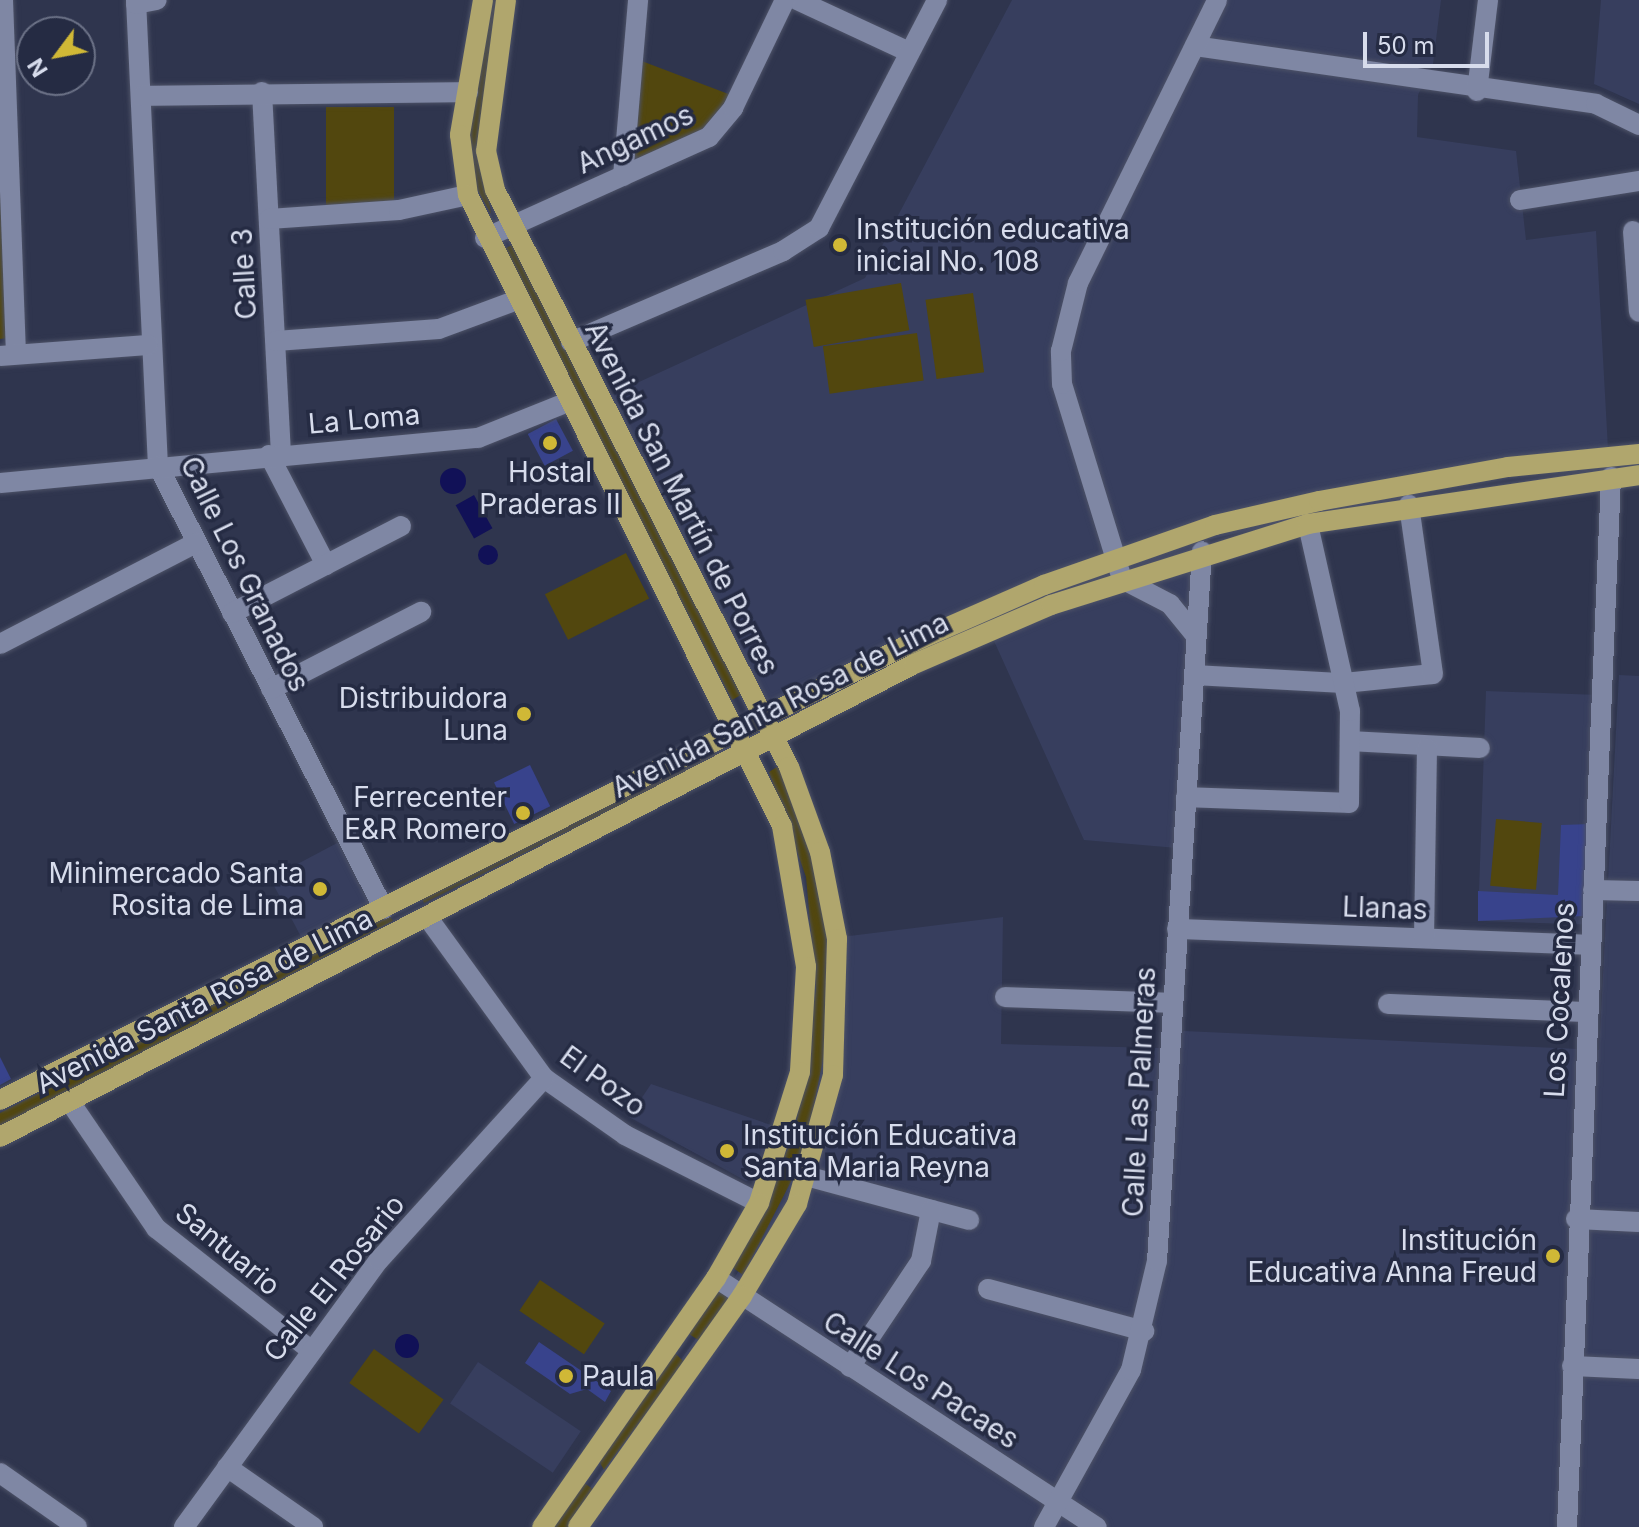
<!DOCTYPE html>
<meta charset="utf-8">
<style>
body{margin:0}
#map{position:relative;width:1639px;height:1527px;overflow:hidden;background:#2f354e;font-family:Inter,sans-serif}
div>[style]{position:absolute}
.built>*{inset:0;background:#373e5e;transform-origin:0 0}
.green>*{inset:0;background:#52470e;transform-origin:0 0}
.water>*{inset:0;background:#111157;transform-origin:0 0}
.round{border-radius:50%}
.building>*{inset:0;background:#38438c;transform-origin:0 0}
.roads{filter:drop-shadow(0 0 2px #4d5267) drop-shadow(0 0 2px #4d5267)}
.minor>*{height:20px;margin:-10px;padding:0 10px;transform-origin:10px;border-radius:10px;background:#7f87a4}
.major>*{height:20px;margin:-10px;padding:0 10px;transform-origin:10px;border-radius:10px;background:#b0a66d}
.dots>*{width:22px;height:22px;translate:-50% -50%;box-sizing:border-box;border:4px solid #252b43;border-radius:50%}
span{translate:-50% -50%;white-space:nowrap;text-align:center;line-height:1.15;-webkit-text-stroke:7px #252b43;paint-order:stroke}
.street-label{font-size:28px;color:#d7dcec}
.poi-label{font-size:28px;color:#d7dcec}
.left{translate:0 -50%;text-align:left}
.right{translate:-100% -50%;text-align:right}
.north{position:absolute;left:16px;top:16px;width:80px;height:80px;box-sizing:border-box;background:#252b43;border:2px solid #6c7287;border-radius:50%;rotate:238deg;font-size:22px;font-weight:700;line-height:32px;text-align:center;color:#d7dcec}
.north::after{content:'';display:block;margin:auto;width:28px;height:36px;background:#d0b836;clip-path:polygon(50% 0,100% 100%,50% 72%,0 100%)}
.scale{position:absolute;left:1363px;top:32px;width:126px;height:36px;box-sizing:border-box;border:4px solid #d7dcec;border-top:0;padding-left:10px;font-size:24px;line-height:28px;white-space:nowrap;color:#d7dcec;-webkit-text-stroke:6px #252b43;paint-order:stroke}
</style>
<div id="map">
<div class="built">
<i style="clip-path:polygon(1012px 0,1441px 0,1433px 64px,1418px 95px,1417px 137px,1516px 151px,1526px 240px,1596px 231px,1609px 467px,1515px 473px,1197px 542px,1177px 848px,1084px 840px,985px 621px,759px 734px,589px 405px,865px 278px)"></i>
<i style="clip-path:polygon(1601px 0,1639px 0,1639px 104px,1594px 84px)"></i>
<i style="clip-path:polygon(1619px 675px,1639px 676px,1639px 1527px,562px 1527px,712px 1316px,782px 1197px,817px 1077px,825px 939px,1003px 917px,1001px 1044px,1160px 1048px,1184px 1031px,1599px 1050px)"></i>
<i style="left:1486px;top:691px;width:107px;height:230px;rotate:2deg"></i>
<i style="left:339px;top:842px;width:67px;height:78px;rotate:62deg"></i>
<i style="clip-path:polygon(651px 1084px,771px 1125px,755px 1178px,746px 1181px,629px 1117px)"></i>
<i style="left:478px;top:1362px;width:124px;height:50px;rotate:34deg"></i>
</div>
<div class="green">
<i style="clip-path:polygon(491px 0,498px 0,479px 136px,491px 214px,473px 182px,469px 143px)"></i>
<i style="clip-path:polygon(639px 60px,731px 95px,712px 126px,630px 162px)"></i>
<i style="left:326px;top:107px;width:68px;height:107px"></i>
<i style="clip-path:polygon(0 160px,7px 338px,0 339px)"></i>
<i style="clip-path:polygon(512px 245px,746px 692px,732px 700px,502px 250px)"></i>
<i style="left:901px;top:283px;width:48px;height:97px;rotate:80deg"></i>
<i style="left:973px;top:293px;width:80px;height:48px;rotate:82deg"></i>
<i style="left:917px;top:333px;width:48px;height:95px;rotate:82deg"></i>
<i style="left:626px;top:553px;width:51px;height:91px;rotate:63deg"></i>
<i style="clip-path:polygon(714px 749px,718px 756px,424px 903px,422px 898px)"></i>
<i style="clip-path:polygon(783px 763px,808px 826px,831px 934px,830px 1023px,804px 1156px,743px 1275px,732px 1267px,795px 1133px,816px 989px,806px 877px,769px 772px)"></i>
<i style="left:1496px;top:819px;width:46px;height:67px;rotate:5deg"></i>
<i style="clip-path:polygon(389px 915px,393px 921px,0 1126px,0 1113px)"></i>
<i style="left:540px;top:1280px;width:78px;height:37px;rotate:34deg"></i>
<i style="left:719px;top:1289px;width:14px;height:54px;rotate:34deg"></i>
<i style="left:374px;top:1349px;width:86px;height:42px;rotate:36deg"></i>
<i style="clip-path:polygon(675px 1353px,684px 1362px,604px 1470px,598px 1459px)"></i>
<i style="clip-path:polygon(583px 1482px,594px 1490px,568px 1527px,552px 1527px)"></i>
</div>
<div class="water">
<i class="round" style="left:440px;top:468px;width:26px;height:26px"></i>
<i style="left:474px;top:495px;width:38px;height:21px;rotate:61deg"></i>
<i class="round" style="left:478px;top:545px;width:20px;height:20px"></i>
<i class="round" style="left:395px;top:1334px;width:24px;height:24px"></i>
</div>
<div class="building">
<i style="left:556px;top:419px;width:36px;height:32px;rotate:62deg"></i>
<i style="left:530px;top:765px;width:46px;height:40px;rotate:64deg"></i>
<i style="clip-path:polygon(1591px 824px,1584px 916px,1478px 921px,1478px 891px,1558px 895px,1561px 825px)"></i>
<i style="clip-path:polygon(0 1057px,11px 1079px,0 1085px)"></i>
<i style="clip-path:polygon(539px 1342px,611px 1391px,605px 1402px,587px 1389px,570px 1394px,525px 1363px)"></i>
</div>
<div class="roads">
<div class="minor">
<i style="left:3px;top:0;width:354px;rotate:87.9deg"></i>
<i style="left:136px;top:0;width:467px;rotate:87.3deg"></i>
<i style="left:158px;top:466px;width:497px;rotate:63deg"></i>
<i style="left:797px;top:0;width:121px;rotate:24.9deg"></i>
<i style="left:136px;top:4px;width:21px;rotate:-11deg"></i>
<i style="left:1195px;top:46px;width:405px;rotate:8.2deg"></i>
<i style="left:1596px;top:104px;width:48px;rotate:26deg"></i>
<i style="left:1477px;top:91px;width:92px;rotate:-83.1deg"></i>
<i style="left:262px;top:92px;width:362px;rotate:87deg"></i>
<i style="left:142px;top:96px;width:326px;rotate:-0.7deg"></i>
<i style="left:623px;top:176px;width:177px;rotate:-85.1deg"></i>
<i style="left:1520px;top:200px;width:121px;rotate:-9.1deg"></i>
<i style="left:269px;top:219px;width:130px;rotate:-4deg"></i>
<i style="left:399px;top:210px;width:71px;rotate:-12.3deg"></i>
<i style="left:1633px;top:231px;width:81px;rotate:85.8deg"></i>
<i style="left:485px;top:238px;width:246px;rotate:-24.3deg"></i>
<i style="left:709px;top:137px;width:38px;rotate:-50deg"></i>
<i style="left:733px;top:108px;width:120px;rotate:-64.3deg"></i>
<i style="left:276px;top:341px;width:163px;rotate:-4.2deg"></i>
<i style="left:439px;top:329px;width:83px;rotate:-20.4deg"></i>
<i style="left:571px;top:342px;width:231px;rotate:-23.2deg"></i>
<i style="left:783px;top:251px;width:43px;rotate:-32.6deg"></i>
<i style="left:819px;top:228px;width:257px;rotate:-62.6deg"></i>
<i style="left:0;top:356px;width:148px;rotate:-4.3deg"></i>
<i style="left:269px;top:455px;width:124px;rotate:62.6deg"></i>
<i style="left:0;top:483px;width:480px;rotate:-5.4deg"></i>
<i style="left:478px;top:438px;width:97px;rotate:-21.8deg"></i>
<i style="left:232px;top:613px;width:190px;rotate:-27.2deg"></i>
<i style="left:1196px;top:636px;width:41px;rotate:-129.1deg"></i>
<i style="left:1170px;top:604px;width:54px;rotate:-152.5deg"></i>
<i style="left:1122px;top:579px;width:204px;rotate:-107.1deg"></i>
<i style="left:1062px;top:384px;width:33px;rotate:-92deg"></i>
<i style="left:1061px;top:351px;width:70px;rotate:-76deg"></i>
<i style="left:1078px;top:283px;width:315px;rotate:-63.8deg"></i>
<i style="left:0;top:644px;width:220px;rotate:-27.3deg"></i>
<i style="left:1194px;top:675px;width:150px;rotate:3.1deg"></i>
<i style="left:1344px;top:683px;width:89px;rotate:-5.8deg"></i>
<i style="left:1433px;top:674px;width:171px;rotate:-98.1deg"></i>
<i style="left:271px;top:689px;width:169px;rotate:-27.2deg"></i>
<i style="left:1350px;top:741px;width:130px;rotate:3.1deg"></i>
<i style="left:1186px;top:797px;width:163px;rotate:2.1deg"></i>
<i style="left:1349px;top:803px;width:92px;rotate:-89.4deg"></i>
<i style="left:1350px;top:711px;width:192px;rotate:-102.7deg"></i>
<i style="left:1593px;top:890px;width:46px;rotate:1.2deg"></i>
<i style="left:428px;top:918px;width:198px;rotate:54.1deg"></i>
<i style="left:544px;top:1078px;width:99px;rotate:35.1deg"></i>
<i style="left:625px;top:1135px;width:150px;rotate:26.9deg"></i>
<i style="left:1177px;top:929px;width:413px;rotate:2.2deg"></i>
<i style="left:1424px;top:938px;width:190px;rotate:-89.1deg"></i>
<i style="left:1005px;top:997px;width:168px;rotate:2deg"></i>
<i style="left:1388px;top:1004px;width:199px;rotate:2.3deg"></i>
<i style="left:70px;top:1102px;width:153px;rotate:55.7deg"></i>
<i style="left:156px;top:1228px;width:194px;rotate:38.3deg"></i>
<i style="left:806px;top:1176px;width:169px;rotate:15.1deg"></i>
<i style="left:1576px;top:1219px;width:63px;rotate:2.7deg"></i>
<i style="left:716px;top:1278px;width:455px;rotate:33.2deg"></i>
<i style="left:988px;top:1289px;width:162px;rotate:15.1deg"></i>
<i style="left:1572px;top:1366px;width:67px;rotate:2.6deg"></i>
<i style="left:850px;top:1367px;width:128px;rotate:-56.2deg"></i>
<i style="left:921px;top:1261px;width:52px;rotate:-78.9deg"></i>
<i style="left:227px;top:1467px;width:105px;rotate:34.9deg"></i>
<i style="left:0;top:1473px;width:94px;rotate:35deg"></i>
<i style="left:184px;top:1527px;width:331px;rotate:-53.9deg"></i>
<i style="left:379px;top:1260px;width:246px;rotate:-47.8deg"></i>
<i style="left:1044px;top:1527px;width:179px;rotate:-61deg"></i>
<i style="left:1131px;top:1370px;width:112px;rotate:-76.6deg"></i>
<i style="left:1157px;top:1261px;width:711px;rotate:-86.37deg"></i>
<i style="left:1567px;top:1527px;width:1051px;rotate:-87.6deg"></i>
</div>
<div class="major">
<i style="left:483px;top:0;width:137px;rotate:99.7deg"></i>
<i style="left:460px;top:135px;width:61px;rotate:82.4deg"></i>
<i style="left:468px;top:195px;width:705px;rotate:63.54deg"></i>
<i style="left:782px;top:826px;width:143px;rotate:80.3deg"></i>
<i style="left:806px;top:967px;width:105px;rotate:93.3deg"></i>
<i style="left:800px;top:1072px;width:137px;rotate:107.4deg"></i>
<i style="left:759px;top:1203px;width:86px;rotate:119.8deg"></i>
<i style="left:716px;top:1278px;width:304px;rotate:124.9deg"></i>
<i style="left:506px;top:0;width:152px;rotate:97.5deg"></i>
<i style="left:486px;top:151px;width:40px;rotate:77deg"></i>
<i style="left:495px;top:190px;width:648px;rotate:63deg"></i>
<i style="left:789px;top:767px;width:90px;rotate:70deg"></i>
<i style="left:820px;top:852px;width:89px;rotate:78.9deg"></i>
<i style="left:837px;top:939px;width:136px;rotate:91.7deg"></i>
<i style="left:833px;top:1075px;width:134px;rotate:105.6deg"></i>
<i style="left:797px;top:1204px;width:107px;rotate:120.9deg"></i>
<i style="left:742px;top:1296px;width:283px;rotate:125.4deg"></i>
<i style="left:0;top:1100px;width:1012px;rotate:-26.64deg"></i>
<i style="left:905px;top:646px;width:152px;rotate:-23.7deg"></i>
<i style="left:1044px;top:585px;width:181px;rotate:-19.3deg"></i>
<i style="left:1215px;top:525px;width:107px;rotate:-13deg"></i>
<i style="left:1319px;top:501px;width:192px;rotate:-10.2deg"></i>
<i style="left:1508px;top:467px;width:132px;rotate:-5.7deg"></i>
<i style="left:0;top:1137px;width:1029px;rotate:-27.36deg"></i>
<i style="left:914px;top:664px;width:149px;rotate:-23.3deg"></i>
<i style="left:1051px;top:605px;width:269px;rotate:-17.5deg"></i>
<i style="left:1308px;top:524px;width:335px;rotate:-8.4deg"></i>
</div>
</div>
<div class="dots">
<i style="left:840px;top:245px;background:#d0b836"></i>
<i style="left:550px;top:443px;background:#d0b836"></i>
<i style="left:524px;top:714px;background:#d0b836"></i>
<i style="left:523px;top:813px;background:#d0b836"></i>
<i style="left:320px;top:889px;background:#d0b836"></i>
<i style="left:727px;top:1151px;background:#d0b836"></i>
<i style="left:1553px;top:1256px;background:#d0b836"></i>
<i style="left:566px;top:1376px;background:#d0b836"></i>
</div>
<div class="street-label">
<span style="left:635px;top:139px;rotate:-25deg">Angamos</span>
<span style="left:244px;top:274px;rotate:-93deg">Calle 3</span>
<span style="left:364px;top:419px;rotate:-5deg">La Loma</span>
<span style="left:682px;top:498px;rotate:63deg">Avenida San Martín de Porres</span>
<span style="left:245px;top:574px;rotate:64deg">Calle Los Granados</span>
<span style="left:780px;top:705px;rotate:-27deg">Avenida Santa Rosa de Lima</span>
<span style="left:1385px;top:908px;rotate:2deg">Llanas</span>
<span style="left:1559px;top:1000px;rotate:-87deg">Los Cocalenos</span>
<span style="left:204px;top:1001px;rotate:-27deg">Avenida Santa Rosa de Lima</span>
<span style="left:603px;top:1081px;rotate:36deg">El Pozo</span>
<span style="left:1139px;top:1092px;rotate:-87deg">Calle Las Palmeras</span>
<span style="left:228px;top:1249px;rotate:40deg">Santuario</span>
<span style="left:334px;top:1278px;rotate:-51deg">Calle El Rosario</span>
<span style="left:921px;top:1380px;rotate:33deg">Calle Los Pacaes</span>
</div>
<div class="poi-label">
<span class="left" style="left:856px;top:245px">Institución educativa<br>inicial No. 108</span>
<span style="left:550px;top:488px">Hostal<br>Praderas II</span>
<span class="right" style="left:508px;top:714px">Distribuidora<br>Luna</span>
<span class="right" style="left:507px;top:813px">Ferrecenter<br>E&amp;R Romero</span>
<span class="right" style="left:304px;top:889px">Minimercado Santa<br>Rosita de Lima</span>
<span class="left" style="left:743px;top:1151px">Institución Educativa<br>Santa Maria Reyna</span>
<span class="right" style="left:1537px;top:1256px">Institución<br>Educativa Anna Freud</span>
<span class="left" style="left:582px;top:1376px">Paula</span>
</div>
<div class="north">N</div>
<div class="scale">50 m</div>
</div>
